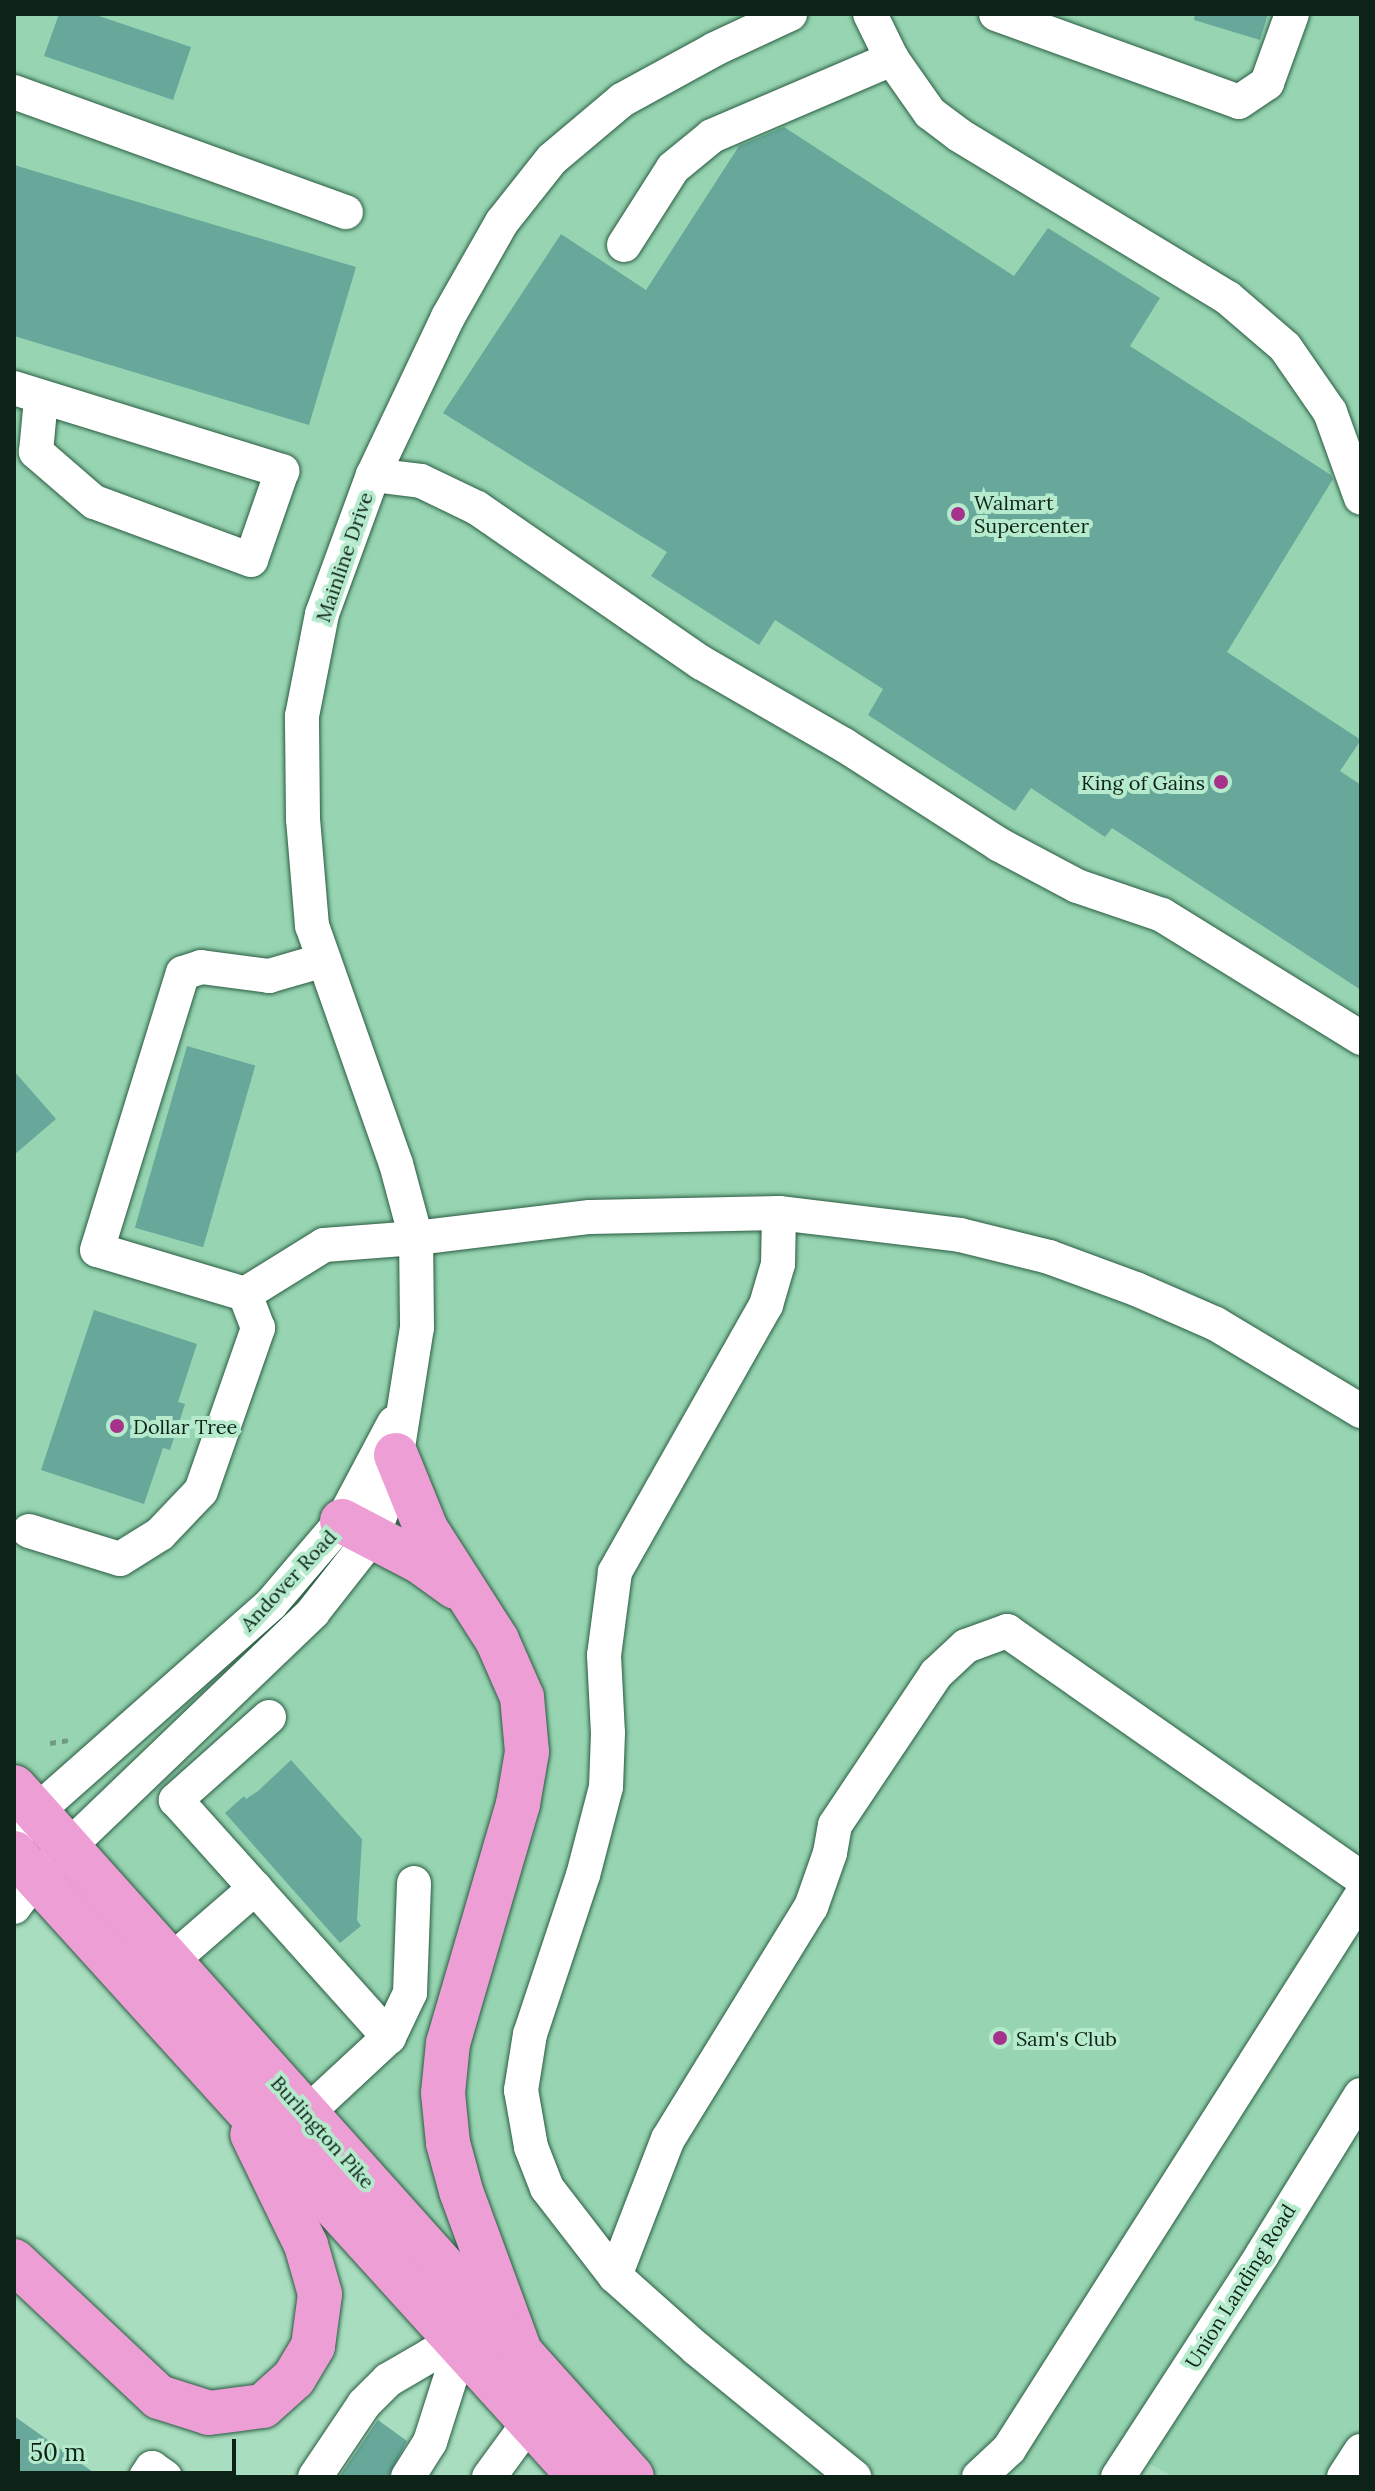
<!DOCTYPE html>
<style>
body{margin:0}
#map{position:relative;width:1375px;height:2491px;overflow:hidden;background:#a8debf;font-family:Lora,serif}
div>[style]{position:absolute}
.built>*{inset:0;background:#97d5b2}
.building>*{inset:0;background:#67a89a;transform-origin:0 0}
.path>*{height:5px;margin-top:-2.5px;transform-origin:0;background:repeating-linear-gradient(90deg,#709a82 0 6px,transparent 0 12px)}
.roads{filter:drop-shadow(0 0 2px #2a5c42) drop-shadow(0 0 2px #2a5c42)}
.minor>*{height:34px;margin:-17px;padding:0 17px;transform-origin:17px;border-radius:17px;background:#fff}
.highway>*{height:44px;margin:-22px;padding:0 22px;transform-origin:22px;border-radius:22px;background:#ed9ed4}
.dots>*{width:22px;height:22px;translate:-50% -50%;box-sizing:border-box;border:4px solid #b5ebcc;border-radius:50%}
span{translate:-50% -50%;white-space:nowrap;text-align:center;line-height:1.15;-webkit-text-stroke:8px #b5ebcc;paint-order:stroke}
.poi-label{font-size:20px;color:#0e2318}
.left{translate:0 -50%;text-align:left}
.right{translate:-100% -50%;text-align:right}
.street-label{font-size:20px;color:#0e2318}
.frame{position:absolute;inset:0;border:16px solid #0e2318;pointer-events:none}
.scale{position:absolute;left:16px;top:2439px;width:220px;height:36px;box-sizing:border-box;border:4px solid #0e2318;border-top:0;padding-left:10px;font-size:24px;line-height:28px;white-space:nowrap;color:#0e2318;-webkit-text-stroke:6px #b5ebcc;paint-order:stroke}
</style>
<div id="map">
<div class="built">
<i style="clip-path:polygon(14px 14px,1361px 14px,1361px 2477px,1174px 2477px,1133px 2455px,1120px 2477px,632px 2477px,14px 1787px)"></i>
</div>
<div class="building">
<i style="clip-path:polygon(59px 14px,93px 14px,191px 47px,173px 100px,44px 56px)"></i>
<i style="clip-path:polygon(1195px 14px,1268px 14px,1260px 40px,1194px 20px)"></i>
<i style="clip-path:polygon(784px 127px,1014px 276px,1048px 228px,1160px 298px,1130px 346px,1331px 475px,1333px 479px,1227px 652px,1361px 740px,1340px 771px,1361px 785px,1361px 990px,1112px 828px,1105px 837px,1031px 788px,1015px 811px,868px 715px,883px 689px,775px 620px,759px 645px,651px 576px,667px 552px,443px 413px,561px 234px,646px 290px,739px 146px)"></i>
<i style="clip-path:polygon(14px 165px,356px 267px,309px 425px,14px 336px)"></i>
<i style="left:187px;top:1046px;width:71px;height:189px;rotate:16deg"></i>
<i style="clip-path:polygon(14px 1071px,56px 1119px,14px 1155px)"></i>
<i style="clip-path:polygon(94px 1310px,197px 1344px,178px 1402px,185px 1404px,170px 1450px,163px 1448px,144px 1504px,41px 1470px)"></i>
<i style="clip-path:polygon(291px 1760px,362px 1839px,357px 1920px,361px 1926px,340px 1943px,225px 1813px,244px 1796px,246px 1799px,258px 1791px)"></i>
<i style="clip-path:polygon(14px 2416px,100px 2477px,14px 2477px)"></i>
<i style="clip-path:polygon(378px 2420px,407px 2441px,388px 2477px,339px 2477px)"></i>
</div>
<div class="path">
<i style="left:50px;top:1743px;width:20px;rotate:-9deg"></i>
</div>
<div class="roads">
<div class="minor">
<i style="left:870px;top:14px;width:50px;rotate:63.9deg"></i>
<i style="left:892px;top:59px;width:66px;rotate:54.9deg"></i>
<i style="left:930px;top:113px;width:36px;rotate:37deg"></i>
<i style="left:959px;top:135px;width:315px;rotate:31.2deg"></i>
<i style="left:1228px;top:298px;width:75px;rotate:40.7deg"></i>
<i style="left:1285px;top:347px;width:79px;rotate:55.3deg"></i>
<i style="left:1330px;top:412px;width:91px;rotate:70.2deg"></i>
<i style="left:996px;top:14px;width:258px;rotate:19.9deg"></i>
<i style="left:1239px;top:102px;width:34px;rotate:-34deg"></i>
<i style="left:1267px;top:83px;width:73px;rotate:-70.1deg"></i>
<i style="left:14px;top:92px;width:353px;rotate:19.9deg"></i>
<i style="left:624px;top:245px;width:91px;rotate:-57.5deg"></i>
<i style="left:673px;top:168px;width:50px;rotate:-39.4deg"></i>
<i style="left:712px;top:136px;width:196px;rotate:-23.2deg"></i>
<i style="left:14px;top:388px;width:281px;rotate:17.2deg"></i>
<i style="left:282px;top:471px;width:94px;rotate:109.2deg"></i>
<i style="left:251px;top:560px;width:167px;rotate:-159.7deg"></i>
<i style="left:94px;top:502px;width:77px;rotate:-139.2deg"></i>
<i style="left:36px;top:452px;width:53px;rotate:-84.6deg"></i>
<i style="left:373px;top:475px;width:48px;rotate:7.1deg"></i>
<i style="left:421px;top:481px;width:62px;rotate:25.7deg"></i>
<i style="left:477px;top:508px;width:273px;rotate:34.6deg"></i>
<i style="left:702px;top:663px;width:164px;rotate:30deg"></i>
<i style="left:844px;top:745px;width:183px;rotate:32.7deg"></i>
<i style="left:998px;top:844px;width:89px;rotate:28deg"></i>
<i style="left:1077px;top:886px;width:90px;rotate:18.8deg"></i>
<i style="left:1162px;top:915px;width:234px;rotate:31.7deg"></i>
<i style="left:779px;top:1213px;width:51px;rotate:91.1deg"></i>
<i style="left:778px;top:1264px;width:43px;rotate:106.3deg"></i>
<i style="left:766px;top:1305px;width:307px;rotate:119.5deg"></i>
<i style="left:615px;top:1572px;width:84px;rotate:97.5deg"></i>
<i style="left:604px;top:1655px;width:78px;rotate:87.1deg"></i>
<i style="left:608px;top:1733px;width:54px;rotate:92.1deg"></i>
<i style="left:606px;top:1787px;width:91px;rotate:104.6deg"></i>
<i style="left:583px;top:1875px;width:168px;rotate:108.4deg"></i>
<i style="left:530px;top:2034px;width:57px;rotate:99.1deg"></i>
<i style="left:521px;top:2090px;width:58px;rotate:80deg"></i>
<i style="left:531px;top:2147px;width:44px;rotate:68.7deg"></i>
<i style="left:547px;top:2188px;width:111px;rotate:52.3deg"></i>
<i style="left:615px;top:2276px;width:110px;rotate:41.7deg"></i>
<i style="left:697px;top:2349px;width:203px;rotate:39.2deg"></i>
<i style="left:245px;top:1294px;width:93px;rotate:-31.8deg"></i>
<i style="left:324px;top:1245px;width:92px;rotate:-4.4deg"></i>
<i style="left:416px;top:1238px;width:175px;rotate:-6.9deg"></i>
<i style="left:590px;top:1217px;width:189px;rotate:-1.2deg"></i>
<i style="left:779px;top:1213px;width:182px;rotate:6.9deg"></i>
<i style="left:960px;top:1235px;width:92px;rotate:13.9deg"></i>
<i style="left:1049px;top:1257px;width:93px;rotate:20.2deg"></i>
<i style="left:1136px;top:1289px;width:87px;rotate:23.6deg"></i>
<i style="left:1216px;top:1324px;width:169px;rotate:31deg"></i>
<i style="left:29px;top:1531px;width:95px;rotate:17.1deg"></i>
<i style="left:120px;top:1559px;width:47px;rotate:-32deg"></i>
<i style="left:160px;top:1534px;width:59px;rotate:-46.4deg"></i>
<i style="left:201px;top:1491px;width:173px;rotate:-70.7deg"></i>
<i style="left:258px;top:1328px;width:36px;rotate:-111deg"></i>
<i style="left:245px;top:1294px;width:154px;rotate:-163.4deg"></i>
<i style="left:97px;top:1250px;width:290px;rotate:-72.8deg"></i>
<i style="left:183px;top:973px;width:19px;rotate:-18deg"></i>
<i style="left:201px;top:967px;width:69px;rotate:7.5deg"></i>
<i style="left:269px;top:976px;width:57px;rotate:-16.2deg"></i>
<i style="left:269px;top:1717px;width:125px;rotate:138.3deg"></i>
<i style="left:176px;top:1800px;width:319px;rotate:48.1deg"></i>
<i style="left:389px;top:2037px;width:49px;rotate:-64.5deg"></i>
<i style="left:410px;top:1993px;width:110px;rotate:-87.9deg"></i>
<i style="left:14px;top:1837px;width:33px;rotate:-49deg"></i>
<i style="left:36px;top:1812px;width:314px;rotate:-41.5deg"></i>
<i style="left:271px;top:1604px;width:109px;rotate:-49.5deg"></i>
<i style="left:342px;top:1521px;width:111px;rotate:-62deg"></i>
<i style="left:14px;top:1907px;width:36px;rotate:-53deg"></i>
<i style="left:36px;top:1878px;width:384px;rotate:-43.8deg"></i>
<i style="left:313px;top:1612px;width:95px;rotate:-51.8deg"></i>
<i style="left:372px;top:1537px;width:56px;rotate:-69deg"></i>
<i style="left:392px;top:1485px;width:159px;rotate:-81deg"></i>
<i style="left:417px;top:1328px;width:90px;rotate:-90.6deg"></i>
<i style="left:416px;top:1238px;width:77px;rotate:-105.1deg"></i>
<i style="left:396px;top:1164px;width:252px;rotate:-109.4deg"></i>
<i style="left:312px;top:926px;width:107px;rotate:-94.8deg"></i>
<i style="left:303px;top:819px;width:103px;rotate:-90.6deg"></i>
<i style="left:302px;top:716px;width:104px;rotate:-78.9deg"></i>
<i style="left:322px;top:614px;width:148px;rotate:-69.9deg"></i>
<i style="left:373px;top:475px;width:175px;rotate:-64.6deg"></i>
<i style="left:448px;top:317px;width:109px;rotate:-60.4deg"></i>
<i style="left:502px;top:222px;width:80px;rotate:-51.6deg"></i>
<i style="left:552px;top:159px;width:92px;rotate:-40.1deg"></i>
<i style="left:622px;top:100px;width:106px;rotate:-28.7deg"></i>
<i style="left:715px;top:49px;width:83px;rotate:-25deg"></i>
<i style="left:170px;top:1962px;width:113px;rotate:-41deg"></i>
<i style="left:306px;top:2114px;width:113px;rotate:-42.9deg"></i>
<i style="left:615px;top:2276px;width:147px;rotate:-68.9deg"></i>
<i style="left:668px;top:2139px;width:273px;rotate:-58.4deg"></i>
<i style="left:811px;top:1907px;width:57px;rotate:-70.6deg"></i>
<i style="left:830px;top:1853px;width:28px;rotate:-80deg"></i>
<i style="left:835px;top:1825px;width:182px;rotate:-56.2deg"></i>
<i style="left:936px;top:1674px;width:41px;rotate:-43deg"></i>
<i style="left:966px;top:1646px;width:44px;rotate:-20.1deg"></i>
<i style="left:1007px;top:1631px;width:432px;rotate:34.9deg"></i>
<i style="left:146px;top:2477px;width:11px;rotate:-56deg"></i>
<i style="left:152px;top:2468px;width:16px;rotate:35deg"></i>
<i style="left:315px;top:2477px;width:88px;rotate:-56.1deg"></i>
<i style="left:364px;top:2404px;width:34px;rotate:-45deg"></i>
<i style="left:388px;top:2380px;width:50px;rotate:-30.2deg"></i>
<i style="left:431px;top:2355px;width:32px;rotate:-18deg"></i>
<i style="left:408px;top:2477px;width:41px;rotate:-57.8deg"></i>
<i style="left:430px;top:2442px;width:102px;rotate:-72.3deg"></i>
<i style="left:489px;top:2477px;width:69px;rotate:-53.8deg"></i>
<i style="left:979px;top:2477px;width:41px;rotate:-43deg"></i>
<i style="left:1009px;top:2449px;width:656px;rotate:-57.52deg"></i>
<i style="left:1118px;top:2477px;width:265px;rotate:-57deg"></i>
<i style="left:1262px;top:2255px;width:188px;rotate:-58.3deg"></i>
<i style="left:1344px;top:2477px;width:31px;rotate:-57deg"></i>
</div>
<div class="highway">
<i style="left:396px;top:1455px;width:80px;rotate:67.9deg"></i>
<i style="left:426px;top:1529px;width:132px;rotate:57.4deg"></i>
<i style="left:497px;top:1640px;width:62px;rotate:66.3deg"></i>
<i style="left:522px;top:1697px;width:55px;rotate:84.8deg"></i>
<i style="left:527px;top:1752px;width:53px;rotate:99.8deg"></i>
<i style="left:518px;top:1804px;width:249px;rotate:106.3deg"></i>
<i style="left:448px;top:2043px;width:50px;rotate:95.7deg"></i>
<i style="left:443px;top:2093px;width:50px;rotate:84.3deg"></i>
<i style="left:448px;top:2143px;width:50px;rotate:74.8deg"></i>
<i style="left:461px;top:2191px;width:174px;rotate:69.8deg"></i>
<i style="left:342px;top:1521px;width:87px;rotate:27.5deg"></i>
<i style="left:419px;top:1561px;width:44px;rotate:35.8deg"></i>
<i style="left:14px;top:1787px;width:926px;rotate:48.15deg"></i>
<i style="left:14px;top:1853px;width:842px;rotate:47.79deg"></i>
<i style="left:14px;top:2261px;width:199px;rotate:43.2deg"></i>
<i style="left:159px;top:2397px;width:52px;rotate:17.7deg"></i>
<i style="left:209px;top:2413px;width:54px;rotate:-7.4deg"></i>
<i style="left:263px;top:2406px;width:42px;rotate:-42.1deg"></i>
<i style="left:294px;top:2378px;width:37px;rotate:-59deg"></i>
<i style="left:313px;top:2346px;width:52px;rotate:-82.3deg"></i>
<i style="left:320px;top:2294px;width:51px;rotate:-105.9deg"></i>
<i style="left:306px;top:2245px;width:123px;rotate:-115.9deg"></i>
</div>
</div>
<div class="dots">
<i style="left:958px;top:514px;background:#a6328b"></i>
<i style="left:1221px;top:782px;background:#a6328b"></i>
<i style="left:117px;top:1426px;background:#a6328b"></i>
<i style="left:1000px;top:2038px;background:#a6328b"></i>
</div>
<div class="poi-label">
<span class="left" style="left:974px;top:514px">Walmart<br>Supercenter</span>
<span class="right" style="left:1205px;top:782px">King of Gains</span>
<span class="left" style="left:133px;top:1426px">Dollar Tree</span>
<span class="left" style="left:1016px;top:2038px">Sam's Club</span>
</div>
<div class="street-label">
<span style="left:344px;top:557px;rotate:-71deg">Mainline Drive</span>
<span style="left:288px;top:1580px;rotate:-47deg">Andover Road</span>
<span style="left:323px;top:2132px;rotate:48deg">Burlington Pike</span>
<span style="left:1240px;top:2286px;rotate:-58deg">Union Landing Road</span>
</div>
<div class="frame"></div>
<div class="scale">50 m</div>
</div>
